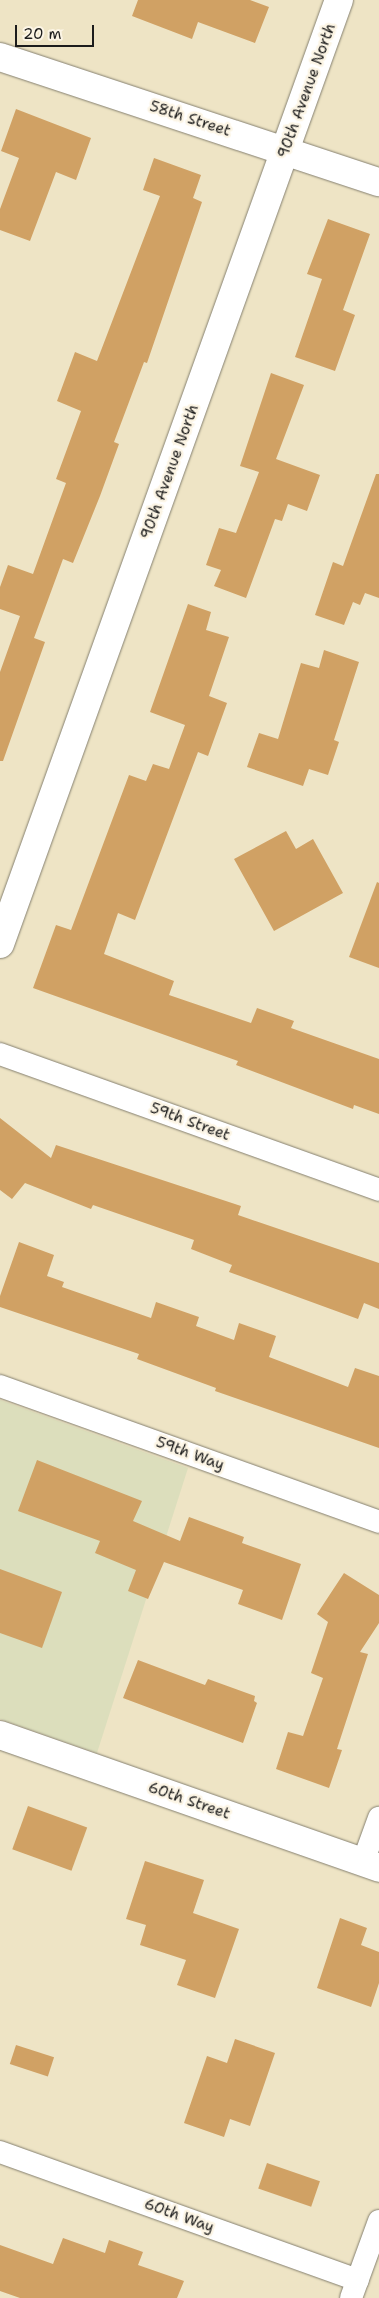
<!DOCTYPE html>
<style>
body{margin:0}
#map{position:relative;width:379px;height:2298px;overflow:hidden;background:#eee4c5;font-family:"Shantell Sans",sans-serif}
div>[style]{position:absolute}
.built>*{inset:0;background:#dcdebc}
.building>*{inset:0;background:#d0a164;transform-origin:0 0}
.roads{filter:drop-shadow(0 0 1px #858070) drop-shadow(0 0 1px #858070)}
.street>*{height:22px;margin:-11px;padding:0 11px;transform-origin:11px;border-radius:11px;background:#fff}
.secondary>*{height:28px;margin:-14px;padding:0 14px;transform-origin:14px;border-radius:14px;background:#fff}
span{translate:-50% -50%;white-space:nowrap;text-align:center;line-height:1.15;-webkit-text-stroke:5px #fcf5e5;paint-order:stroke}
.street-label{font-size:15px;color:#1c1c1c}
.scale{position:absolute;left:15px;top:25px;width:79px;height:22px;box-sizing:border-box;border:2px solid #1c1c1c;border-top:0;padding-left:6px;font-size:15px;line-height:18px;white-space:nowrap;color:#1c1c1c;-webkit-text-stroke:4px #fcf5e5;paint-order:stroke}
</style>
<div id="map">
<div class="built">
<i style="clip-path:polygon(0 1400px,188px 1468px,97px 1753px,0 1719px)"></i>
</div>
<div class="building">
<i style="clip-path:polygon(138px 0,250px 0,269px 7px,255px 43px,198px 22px,192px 39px,132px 16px)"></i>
<i style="clip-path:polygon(16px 109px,91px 138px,76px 180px,56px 172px,30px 241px,0 230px,0 209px,19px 158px,1px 151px)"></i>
<i style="clip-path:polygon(154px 158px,201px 175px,193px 198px,202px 202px,147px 363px,144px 362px,114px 442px,119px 444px,100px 496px,73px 563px,63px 559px,34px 638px,45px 642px,3px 761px,0 761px,0 672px,20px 616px,0 609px,0 587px,8px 565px,33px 574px,66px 483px,56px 479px,81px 411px,57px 401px,75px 352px,97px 361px,160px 196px,143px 190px)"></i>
<i style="clip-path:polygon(328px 219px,370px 234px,343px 310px,355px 315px,335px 371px,295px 357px,322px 279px,307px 274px)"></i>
<i style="clip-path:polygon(271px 373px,304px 385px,276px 459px,320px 475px,307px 511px,288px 504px,282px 521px,275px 519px,246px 598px,214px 586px,221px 570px,206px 565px,219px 528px,236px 533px,259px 472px,240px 466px)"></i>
<i style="clip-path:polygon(376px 474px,379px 474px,379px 598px,365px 593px,360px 605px,353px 602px,344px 625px,315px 615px,333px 562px,343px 566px)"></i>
<i style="clip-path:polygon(188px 604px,211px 612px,206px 630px,229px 637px,209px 696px,227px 703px,208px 756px,198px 752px,135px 920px,118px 913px,104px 954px,174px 981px,169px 995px,251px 1023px,257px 1008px,294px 1021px,291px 1028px,379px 1059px,379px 1114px,354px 1105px,353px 1109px,236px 1065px,238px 1061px,33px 988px,56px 925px,71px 930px,129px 775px,146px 781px,153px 764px,169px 769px,185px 725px,150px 712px)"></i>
<i style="clip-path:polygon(324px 650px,359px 662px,334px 740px,339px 742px,328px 775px,309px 769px,303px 786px,247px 767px,259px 733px,278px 739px,301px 663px,319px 668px)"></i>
<i style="clip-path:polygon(286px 831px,296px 849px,313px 839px,343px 893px,274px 931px,234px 859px)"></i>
<i style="clip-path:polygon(377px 882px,379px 883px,379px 968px,349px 957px)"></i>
<i style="clip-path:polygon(0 1118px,51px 1158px,56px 1145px,241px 1206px,238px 1215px,379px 1263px,379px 1309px,364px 1303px,358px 1319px,229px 1272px,232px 1265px,191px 1249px,194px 1240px,93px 1205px,91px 1209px,25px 1183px,12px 1199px,0 1190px)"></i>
<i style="clip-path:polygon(19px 1242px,54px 1255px,47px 1276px,64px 1282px,62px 1287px,151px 1318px,156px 1302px,199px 1317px,196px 1326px,234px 1340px,239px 1323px,276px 1336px,269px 1357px,348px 1387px,355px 1368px,379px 1376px,379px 1448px,215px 1391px,216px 1388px,137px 1359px,139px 1354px,0 1307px,0 1296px)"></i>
<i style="clip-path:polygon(37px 1460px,142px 1501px,133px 1521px,180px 1541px,189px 1517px,244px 1537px,242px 1543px,301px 1564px,282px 1620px,238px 1604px,243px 1590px,164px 1562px,148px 1599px,128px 1591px,136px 1570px,95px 1553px,100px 1541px,18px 1511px)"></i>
<i style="clip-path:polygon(0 1569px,62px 1592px,42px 1648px,0 1633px)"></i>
<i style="clip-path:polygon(344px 1573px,379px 1595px,379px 1623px,360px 1652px,368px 1654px,337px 1749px,342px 1750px,329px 1788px,276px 1769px,288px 1732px,303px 1736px,323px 1678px,311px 1673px,328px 1622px,317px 1614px)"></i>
<i style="clip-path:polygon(138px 1660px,205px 1685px,208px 1679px,255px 1696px,254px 1701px,257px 1703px,243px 1743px,123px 1698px)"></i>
<i style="left:28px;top:1806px;width:63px;height:46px;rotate:20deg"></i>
<i style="clip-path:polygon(145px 1861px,204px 1880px,193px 1913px,239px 1929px,215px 1998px,177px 1985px,186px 1960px,140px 1945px,146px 1925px,126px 1919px)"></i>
<i style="clip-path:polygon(340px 1918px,367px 1928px,361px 1945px,379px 1952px,379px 1983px,371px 2007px,317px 1988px)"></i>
<i style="clip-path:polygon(235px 2039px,275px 2053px,250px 2126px,230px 2119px,224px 2137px,184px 2123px,207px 2056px,227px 2063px)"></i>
<i style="left:16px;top:2045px;width:40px;height:20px;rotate:18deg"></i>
<i style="left:267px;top:2163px;width:56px;height:27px;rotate:19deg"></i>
<i style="clip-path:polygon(63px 2238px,105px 2253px,109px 2240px,143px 2252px,138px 2265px,184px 2281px,177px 2298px,20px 2298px,0 2291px,0 2245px,53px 2264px)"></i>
</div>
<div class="roads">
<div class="street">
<i style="left:0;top:1054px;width:403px;rotate:19.7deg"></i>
<i style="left:0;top:1386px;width:403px;rotate:19.7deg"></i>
<i style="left:363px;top:1862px;width:47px;rotate:-70deg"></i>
<i style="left:0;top:2152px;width:380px;rotate:19.7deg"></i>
<i style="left:351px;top:2298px;width:82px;rotate:-70deg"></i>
</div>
<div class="secondary">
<i style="left:0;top:57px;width:399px;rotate:18.3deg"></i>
<i style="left:0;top:944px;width:1003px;rotate:-70.25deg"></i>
<i style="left:0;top:1735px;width:402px;rotate:19.3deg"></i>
</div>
</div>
<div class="street-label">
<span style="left:307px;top:91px;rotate:-70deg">90th Avenue North</span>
<span style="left:190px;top:119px;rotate:18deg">58th Street</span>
<span style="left:170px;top:472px;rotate:-70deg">90th Avenue North</span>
<span style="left:190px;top:1122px;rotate:20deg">59th Street</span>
<span style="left:190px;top:1454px;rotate:20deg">59th Way</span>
<span style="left:189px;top:1801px;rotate:19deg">60th Street</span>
<span style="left:179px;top:2216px;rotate:20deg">60th Way</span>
</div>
<div class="scale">20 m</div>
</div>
